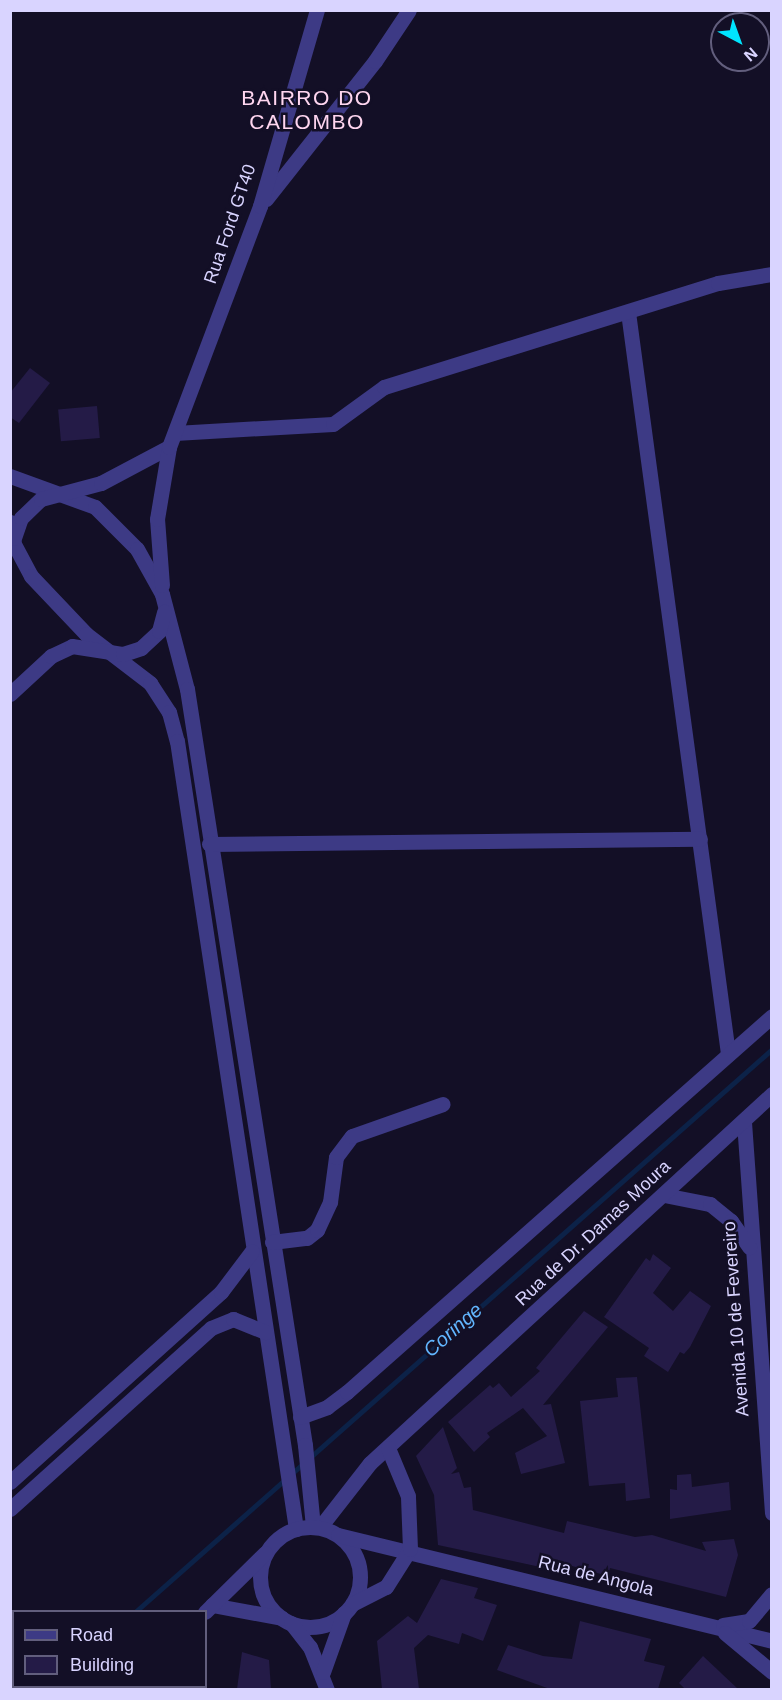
<!DOCTYPE html>
<style>
body{margin:0}
#map{position:relative;width:782px;height:1700px;overflow:hidden;background:#130f26;font-family:Arial,sans-serif}
div>[style]{position:absolute}
.stream>*{height:5px;margin:-2.5px;padding:0 2.5px;transform-origin:2.5px;border-radius:2.5px;background:#0c2248}
.building>*{inset:0;background:#241b47;transform-origin:0 0}
.minor>*{height:15px;margin:-7.5px;padding:0 7.5px;transform-origin:7.5px;border-radius:7.5px;background:#3d3a85}
.minor>.ring{margin:-7.5px;padding:0;box-sizing:content-box;background:none;border:15px solid #3d3a85;border-radius:50%}
span{translate:-50% -50%;white-space:nowrap;text-align:center;line-height:1.15;-webkit-text-stroke:5px #130f26;paint-order:stroke}
.street-label{font-size:18px;color:#d9d4ff}
.water-label{font-size:20px;color:#62b6ff;font-style:italic}
.quarter-label{font-size:21px;color:#ffd6f0;letter-spacing:1.5px}
.frame{position:absolute;inset:0;border:12px solid #d9d4ff;pointer-events:none}
.legend{position:absolute;left:12px;top:1610px;width:195px;height:78px;box-sizing:border-box;background:#130f26;border:2px solid #625e7d;margin:0;padding:8px 10px;list-style:none;font-size:18px;color:#d9d4ff}
.legend li{display:flex;align-items:center;gap:12px;height:30px}
.legend b{width:30px;border:2px solid #625e7d}
.north{position:absolute;left:710px;top:12px;width:60px;height:60px;box-sizing:border-box;background:#130f26;border:2px solid #625e7d;border-radius:50%;rotate:139deg;font-size:16px;font-weight:700;line-height:24px;text-align:center;color:#d9d4ff}
.north::after{content:'';display:block;margin:auto;width:21px;height:27px;background:#00e5ff;clip-path:polygon(50% 0,100% 100%,50% 72%,0 100%)}
</style>
<div id="map">
<div class="stream">
<i style="left:135px;top:1612px;width:850px;rotate:-41.47deg"></i>
<i style="left:47px;top:1690px;width:5px;rotate:-53deg"></i>
</div>
<div class="building">
<i style="clip-path:polygon(30px 368px,50px 383px,19px 423px,10px 417px,10px 393px)"></i>
<i style="left:97px;top:406px;width:32px;height:39px;rotate:85deg"></i>
<i style="clip-path:polygon(653px 1254px,671px 1268px,653px 1293px,673px 1311px,690px 1291px,711px 1306px,690px 1347px,684px 1354px,680px 1352px,668px 1372px,644px 1356px,649px 1348px,604px 1317px,646px 1258px,650px 1261px)"></i>
<i style="clip-path:polygon(584px 1311px,608px 1327px,543px 1405px,551px 1404px,565px 1463px,521px 1474px,515px 1453px,547px 1436px,523px 1408px,487px 1433px,490px 1437px,474px 1452px,448px 1422px,490px 1385px,493px 1388px,499px 1383px,511px 1397px,540px 1371px,536px 1368px)"></i>
<i style="clip-path:polygon(637px 1377px,650px 1498px,626px 1501px,625px 1483px,589px 1486px,580px 1401px,618px 1397px,616px 1378px)"></i>
<i style="clip-path:polygon(443px 1427px,457px 1468px,451px 1474px,459px 1472px,464px 1488px,471px 1487px,473px 1510px,564px 1533px,567px 1521px,635px 1537px,652px 1535px,706px 1551px,702px 1542px,734px 1539px,738px 1555px,726px 1597px,610px 1568px,608px 1576px,565px 1564px,565px 1568px,547px 1563px,545px 1568px,438px 1545px,434px 1495px,416px 1456px)"></i>
<i style="clip-path:polygon(691px 1474px,692px 1487px,729px 1482px,731px 1510px,670px 1519px,670px 1489px,677px 1490px,677px 1475px)"></i>
<i style="clip-path:polygon(441px 1579px,478px 1588px,474px 1598px,497px 1605px,483px 1641px,462px 1633px,459px 1644px,428px 1635px,414px 1648px,419px 1689px,382px 1689px,377px 1641px,408px 1616px,417px 1623px)"></i>
<i style="clip-path:polygon(580px 1621px,651px 1639px,644px 1661px,665px 1666px,658px 1689px,550px 1689px,497px 1670px,508px 1645px,543px 1656px,572px 1659px)"></i>
<i style="clip-path:polygon(242px 1652px,269px 1660px,271px 1689px,237px 1689px)"></i>
<i style="clip-path:polygon(703px 1656px,738px 1689px,685px 1689px,679px 1683px)"></i>
</div>
<div class="minor">
<i style="left:266px;top:199px;width:176px;rotate:-51.7deg"></i>
<i style="left:375px;top:61px;width:61px;rotate:-56.3deg"></i>
<i style="left:628px;top:312px;width:749px;rotate:82.32deg"></i>
<i style="left:175px;top:433px;width:158px;rotate:-3.3deg"></i>
<i style="left:333px;top:424px;width:63px;rotate:-36deg"></i>
<i style="left:384px;top:387px;width:350px;rotate:-17.3deg"></i>
<i style="left:718px;top:283px;width:55px;rotate:-9.5deg"></i>
<i style="left:10px;top:476px;width:90px;rotate:20deg"></i>
<i style="left:95px;top:507px;width:59px;rotate:45deg"></i>
<i style="left:137px;top:549px;width:51px;rotate:60.9deg"></i>
<i style="left:162px;top:594px;width:98px;rotate:75.3deg"></i>
<i style="left:187px;top:689px;width:765px;rotate:81.13deg"></i>
<i style="left:305px;top:1445px;width:81px;rotate:84.4deg"></i>
<i style="left:10px;top:522px;width:22px;rotate:80deg"></i>
<i style="left:14px;top:544px;width:36px;rotate:62deg"></i>
<i style="left:31px;top:576px;width:80px;rotate:46.5deg"></i>
<i style="left:86px;top:634px;width:81px;rotate:37.4deg"></i>
<i style="left:150px;top:683px;width:35px;rotate:57deg"></i>
<i style="left:169px;top:712px;width:30px;rotate:75deg"></i>
<i style="left:177px;top:741px;width:797px;rotate:81.41deg"></i>
<i style="left:14px;top:538px;width:21px;rotate:-71deg"></i>
<i style="left:21px;top:518px;width:28px;rotate:-44deg"></i>
<i style="left:41px;top:499px;width:62px;rotate:-14.9deg"></i>
<i style="left:101px;top:483px;width:77px;rotate:-27.9deg"></i>
<i style="left:162px;top:585px;width:66px;rotate:-94.3deg"></i>
<i style="left:157px;top:519px;width:73px;rotate:-80.5deg"></i>
<i style="left:169px;top:447px;width:258px;rotate:-69.3deg"></i>
<i style="left:260px;top:206px;width:204px;rotate:-73.8deg"></i>
<i style="left:10px;top:694px;width:56px;rotate:-42.8deg"></i>
<i style="left:51px;top:656px;width:23px;rotate:-25deg"></i>
<i style="left:72px;top:646px;width:52px;rotate:8.9deg"></i>
<i style="left:123px;top:654px;width:19px;rotate:-18deg"></i>
<i style="left:141px;top:648px;width:25px;rotate:-43deg"></i>
<i style="left:159px;top:631px;width:20px;rotate:-75deg"></i>
<i style="left:209px;top:844px;width:491px;rotate:-0.6deg"></i>
<i style="left:744px;top:1122px;width:392px;rotate:85.9deg"></i>
<i style="left:664px;top:1195px;width:47px;rotate:11.1deg"></i>
<i style="left:710px;top:1204px;width:27px;rotate:39deg"></i>
<i style="left:731px;top:1221px;width:32px;rotate:55deg"></i>
<i style="left:272px;top:1242px;width:35px;rotate:-7deg"></i>
<i style="left:307px;top:1238px;width:13px;rotate:-39deg"></i>
<i style="left:317px;top:1230px;width:31px;rotate:-65deg"></i>
<i style="left:330px;top:1202px;width:45px;rotate:-82.4deg"></i>
<i style="left:336px;top:1157px;width:26px;rotate:-53deg"></i>
<i style="left:352px;top:1136px;width:96px;rotate:-19.4deg"></i>
<i style="left:300px;top:1417px;width:29px;rotate:-20deg"></i>
<i style="left:327px;top:1407px;width:25px;rotate:-37deg"></i>
<i style="left:347px;top:1392px;width:567px;rotate:-41.5deg"></i>
<i style="left:10px;top:1482px;width:284px;rotate:-42deg"></i>
<i style="left:221px;top:1292px;width:51px;rotate:-52.9deg"></i>
<i style="left:10px;top:1509px;width:270px;rotate:-42deg"></i>
<i style="left:211px;top:1328px;width:24px;rotate:-22deg"></i>
<i style="left:233px;top:1319px;width:35px;rotate:22deg"></i>
<i style="left:320px;top:1527px;width:81px;rotate:-52deg"></i>
<i style="left:370px;top:1463px;width:546px;rotate:-42.55deg"></i>
<i class="ring" style="left:260px;top:1527px;width:85px;height:85px"></i>
<i style="left:338px;top:1535px;width:447px;rotate:13.7deg"></i>
<i style="left:352px;top:1604px;width:38px;rotate:-27deg"></i>
<i style="left:386px;top:1587px;width:45px;rotate:-57.7deg"></i>
<i style="left:410px;top:1549px;width:53px;rotate:-92.2deg"></i>
<i style="left:408px;top:1496px;width:52px;rotate:-112.6deg"></i>
<i style="left:212px;top:1605px;width:71px;rotate:10.5deg"></i>
<i style="left:205px;top:1612px;width:84px;rotate:-44.5deg"></i>
<i style="left:291px;top:1623px;width:31px;rotate:52deg"></i>
<i style="left:310px;top:1647px;width:46px;rotate:68.4deg"></i>
<i style="left:723px;top:1625px;width:26px;rotate:-9deg"></i>
<i style="left:749px;top:1621px;width:35px;rotate:-50deg"></i>
<i style="left:725px;top:1633px;width:61px;rotate:39.7deg"></i>
<i style="left:323px;top:1672px;width:63px;rotate:-70.4deg"></i>
<i style="left:118px;top:1690px;width:5px;rotate:-53deg"></i>
</div>
<div class="street-label">
<span style="left:230px;top:224px;rotate:-71deg">Rua Ford GT40</span>
<span style="left:593px;top:1233px;rotate:-43deg">Rua de Dr. Damas Moura</span>
<span style="left:736px;top:1319px;rotate:-94deg">Avenida 10 de Fevereiro</span>
<span style="left:596px;top:1576px;rotate:14deg">Rua de Angola</span>
</div>
<div class="water-label">
<span style="left:453px;top:1330px;rotate:-41deg">Coringe</span>
</div>
<div class="quarter-label">
<span style="left:307px;top:110px">BAIRRO DO<br>CALOMBO</span>
</div>
<div class="frame"></div>
<ul class="legend">
<li><b style="height:8px;background:#3d3a85"></b>Road</li>
<li><b style="height:16px;background:#241b47"></b>Building</li>
</ul>
<div class="north">N</div>
</div>
